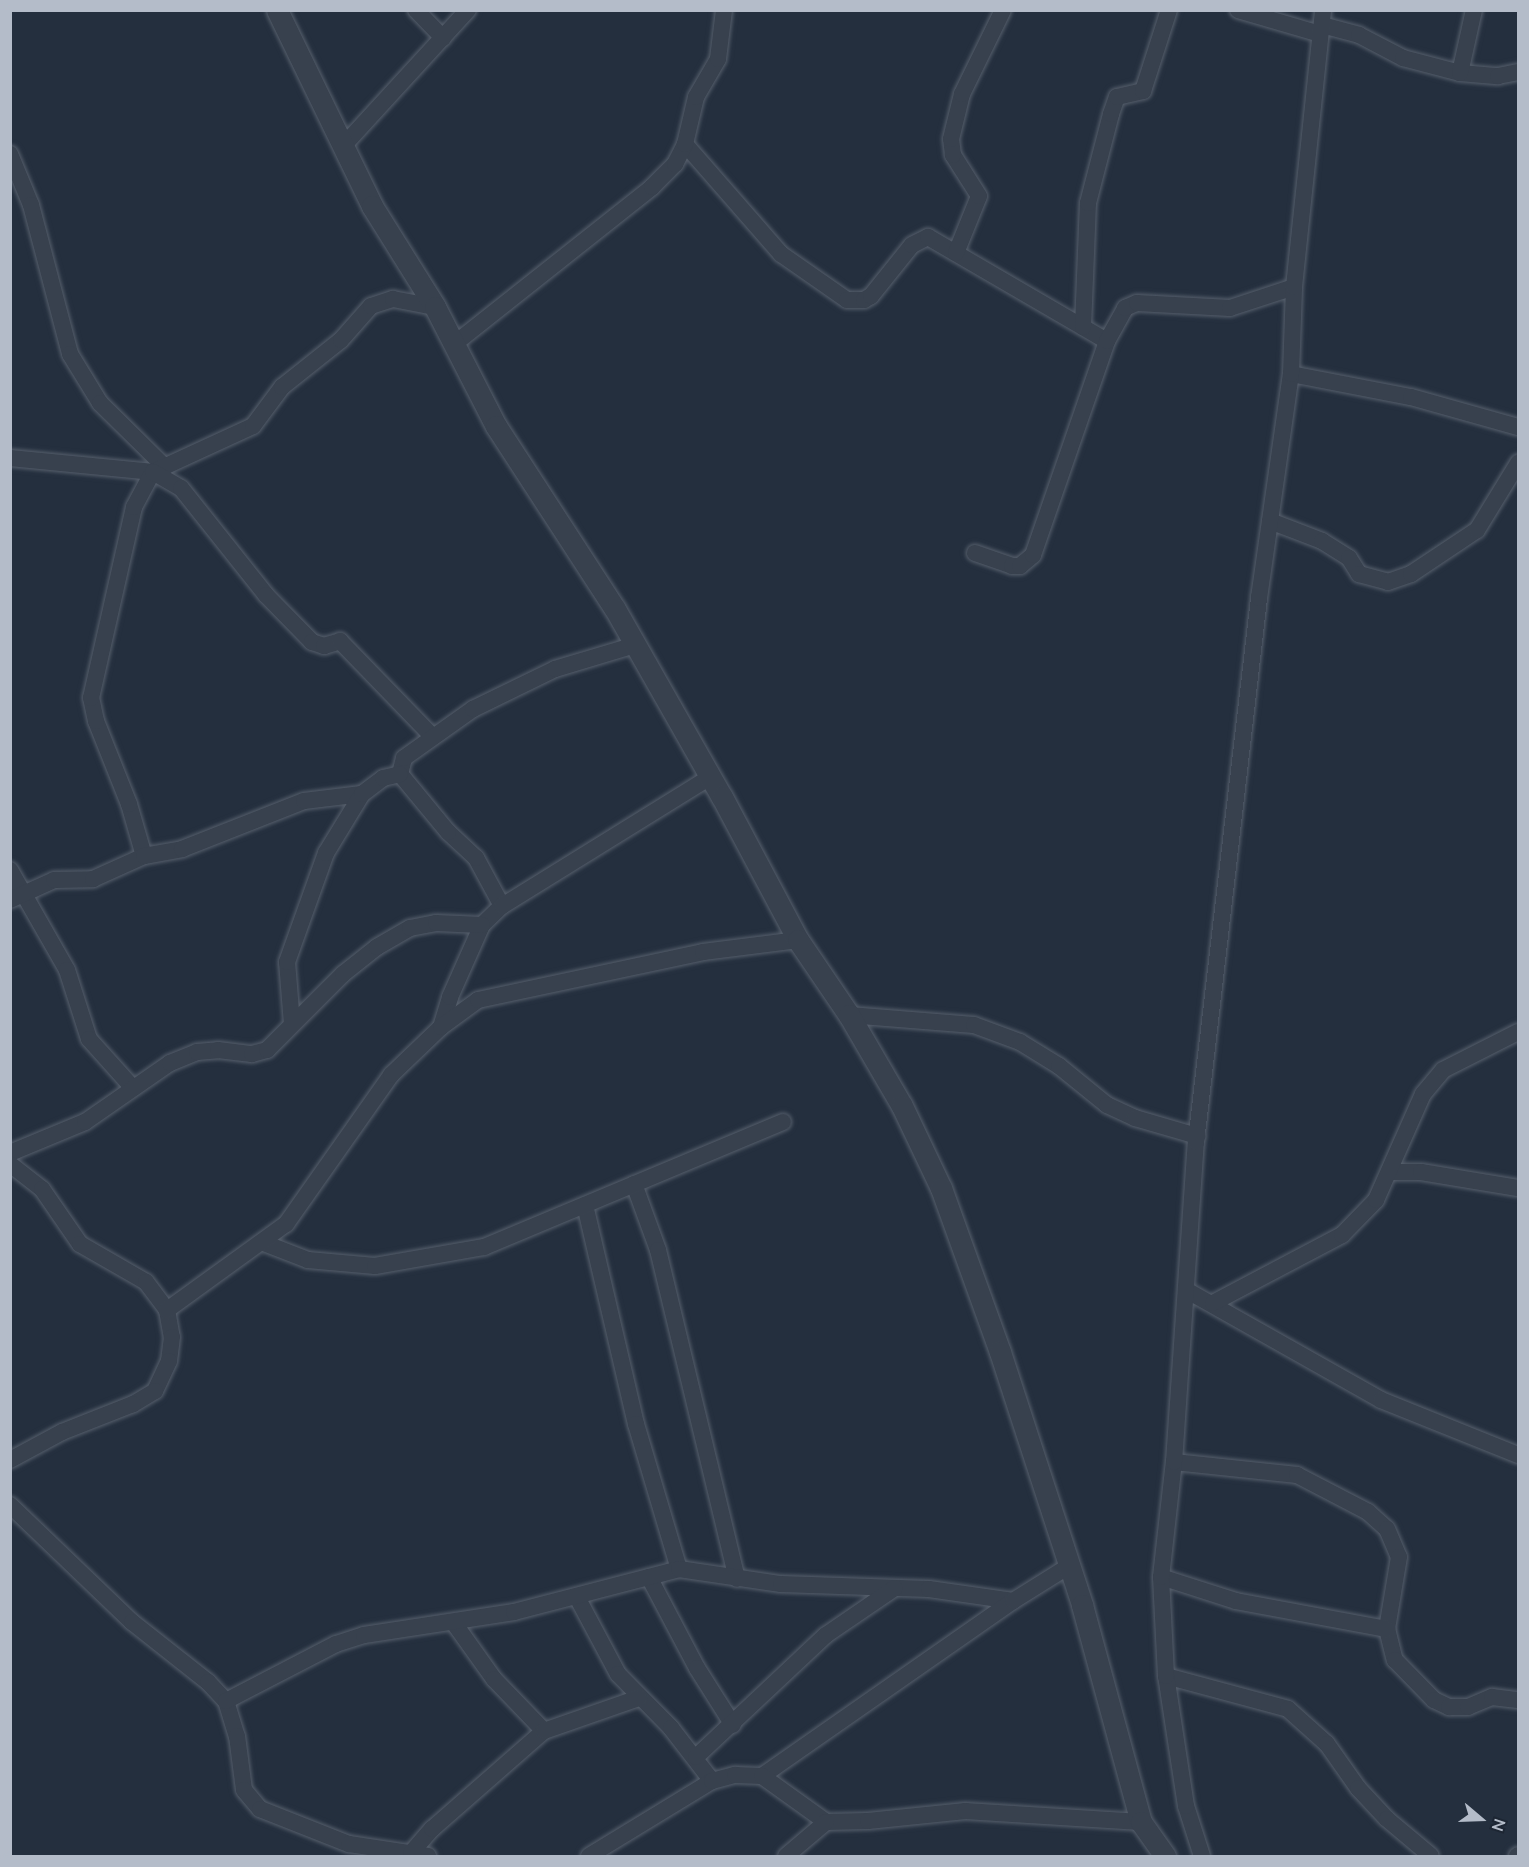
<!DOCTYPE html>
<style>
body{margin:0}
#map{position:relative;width:1529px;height:1867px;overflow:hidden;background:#242f3e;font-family:"Nunito Sans",sans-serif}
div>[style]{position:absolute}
.roads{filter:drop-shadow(0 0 2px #565f6c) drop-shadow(0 0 2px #565f6c)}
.minor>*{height:16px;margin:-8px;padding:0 8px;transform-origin:8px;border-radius:8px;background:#38414e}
.tertiary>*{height:21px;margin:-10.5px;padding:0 10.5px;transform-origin:10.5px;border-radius:10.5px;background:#38414e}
span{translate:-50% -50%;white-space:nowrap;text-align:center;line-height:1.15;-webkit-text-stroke:4.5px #1d2633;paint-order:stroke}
.frame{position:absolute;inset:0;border:12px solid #b4bcc9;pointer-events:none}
.north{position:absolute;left:1451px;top:1789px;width:60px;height:60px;-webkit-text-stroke:4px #1d2633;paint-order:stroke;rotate:109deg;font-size:16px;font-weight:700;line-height:24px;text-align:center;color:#b4bcc9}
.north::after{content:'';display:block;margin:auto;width:21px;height:27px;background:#b4bcc9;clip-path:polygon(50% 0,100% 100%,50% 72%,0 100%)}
</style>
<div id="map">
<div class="roads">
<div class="minor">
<i style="left:416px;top:10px;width:39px;rotate:46deg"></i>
<i style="left:1238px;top:10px;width:85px;rotate:16.3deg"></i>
<i style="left:1322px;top:25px;width:38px;rotate:15deg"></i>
<i style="left:1359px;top:35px;width:50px;rotate:27.6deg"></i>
<i style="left:1403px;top:58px;width:59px;rotate:14.7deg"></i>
<i style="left:1460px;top:73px;width:38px;rotate:5deg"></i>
<i style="left:1498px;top:76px;width:20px;rotate:-11deg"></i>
<i style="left:1460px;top:73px;width:65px;rotate:-77.5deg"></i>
<i style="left:345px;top:144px;width:182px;rotate:-47.5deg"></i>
<i style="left:685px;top:144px;width:146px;rotate:48.9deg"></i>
<i style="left:781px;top:254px;width:80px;rotate:34.9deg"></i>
<i style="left:847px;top:300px;width:17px"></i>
<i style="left:864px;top:300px;width:8px;rotate:-30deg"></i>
<i style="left:871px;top:296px;width:65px;rotate:-51.2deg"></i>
<i style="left:912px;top:245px;width:18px;rotate:-27deg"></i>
<i style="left:928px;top:237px;width:207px;rotate:30.2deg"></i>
<i style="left:10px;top:154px;width:55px;rotate:67.6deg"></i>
<i style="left:31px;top:205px;width:154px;rotate:75.3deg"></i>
<i style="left:70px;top:354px;width:57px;rotate:58.5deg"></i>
<i style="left:100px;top:403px;width:91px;rotate:44.6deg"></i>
<i style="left:956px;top:253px;width:61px;rotate:-68deg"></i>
<i style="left:979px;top:196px;width:49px;rotate:-122.4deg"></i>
<i style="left:953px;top:155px;width:16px;rotate:-97deg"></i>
<i style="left:951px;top:139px;width:46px;rotate:-76.3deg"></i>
<i style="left:962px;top:94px;width:93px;rotate:-64deg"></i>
<i style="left:1083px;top:327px;width:124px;rotate:-87.7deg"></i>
<i style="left:1088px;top:203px;width:92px;rotate:-75.5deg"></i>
<i style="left:1111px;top:114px;width:18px;rotate:-71deg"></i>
<i style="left:1117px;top:97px;width:27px;rotate:-13deg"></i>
<i style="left:1143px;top:91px;width:85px;rotate:-72.2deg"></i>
<i style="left:453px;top:345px;width:254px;rotate:-38.4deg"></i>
<i style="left:652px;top:187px;width:33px;rotate:-45deg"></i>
<i style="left:675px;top:164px;width:22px;rotate:-63deg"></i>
<i style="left:685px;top:144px;width:48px;rotate:-76.8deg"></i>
<i style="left:696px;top:97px;width:44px;rotate:-59.9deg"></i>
<i style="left:718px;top:59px;width:49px;rotate:-83deg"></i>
<i style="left:1291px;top:374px;width:122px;rotate:10.9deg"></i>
<i style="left:1411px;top:397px;width:111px;rotate:15.7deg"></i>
<i style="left:10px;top:458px;width:144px;rotate:5.6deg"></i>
<i style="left:153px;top:472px;width:110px;rotate:-24.7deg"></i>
<i style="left:253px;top:426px;width:49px;rotate:-53.4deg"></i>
<i style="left:282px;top:387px;width:75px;rotate:-38.5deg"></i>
<i style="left:341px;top:340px;width:45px;rotate:-48.6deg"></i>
<i style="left:371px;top:306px;width:23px;rotate:-18deg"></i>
<i style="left:393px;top:299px;width:43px;rotate:10.8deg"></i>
<i style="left:1270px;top:521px;width:56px;rotate:21deg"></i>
<i style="left:1322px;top:541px;width:32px;rotate:32deg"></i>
<i style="left:1349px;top:558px;width:19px;rotate:58deg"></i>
<i style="left:1359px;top:574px;width:30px;rotate:15deg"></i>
<i style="left:1388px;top:582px;width:24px;rotate:-19deg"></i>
<i style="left:1411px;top:574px;width:79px;rotate:-33.7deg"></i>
<i style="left:1477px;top:530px;width:79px;rotate:-58.5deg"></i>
<i style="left:975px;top:553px;width:39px;rotate:19deg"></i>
<i style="left:1012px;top:566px;width:8px"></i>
<i style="left:1020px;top:566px;width:17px;rotate:-40deg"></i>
<i style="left:1033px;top:555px;width:226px;rotate:-70.9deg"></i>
<i style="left:1107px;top:341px;width:38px;rotate:-61deg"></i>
<i style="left:1125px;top:308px;width:13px;rotate:-23deg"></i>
<i style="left:1137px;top:303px;width:93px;rotate:3.1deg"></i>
<i style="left:1230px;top:308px;width:67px;rotate:-18.2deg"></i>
<i style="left:144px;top:856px;width:54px;rotate:-106.1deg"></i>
<i style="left:129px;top:804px;width:89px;rotate:-111.7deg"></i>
<i style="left:96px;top:721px;width:24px;rotate:-102deg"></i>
<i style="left:91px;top:698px;width:196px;rotate:-77.3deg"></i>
<i style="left:134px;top:507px;width:40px;rotate:-62deg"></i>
<i style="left:153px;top:472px;width:32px;rotate:30deg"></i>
<i style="left:181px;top:488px;width:137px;rotate:51.5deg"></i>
<i style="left:266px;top:595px;width:66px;rotate:45.6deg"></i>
<i style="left:312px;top:642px;width:13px;rotate:18deg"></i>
<i style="left:324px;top:646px;width:17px;rotate:-17deg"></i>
<i style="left:340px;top:641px;width:131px;rotate:45.9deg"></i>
<i style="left:10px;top:870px;width:115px;rotate:60.3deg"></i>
<i style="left:67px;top:970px;width:72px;rotate:72.3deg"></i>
<i style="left:89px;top:1039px;width:66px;rotate:48.1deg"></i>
<i style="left:10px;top:900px;width:48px;rotate:-24.4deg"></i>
<i style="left:54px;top:880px;width:39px;rotate:-1deg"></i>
<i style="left:93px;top:879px;width:56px;rotate:-24.3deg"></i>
<i style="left:144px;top:856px;width:39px;rotate:-10deg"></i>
<i style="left:182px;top:849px;width:131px;rotate:-21.5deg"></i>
<i style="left:304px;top:801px;width:58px;rotate:-6.9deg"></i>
<i style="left:502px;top:906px;width:55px;rotate:-118.4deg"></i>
<i style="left:476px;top:858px;width:38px;rotate:-137deg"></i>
<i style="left:448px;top:832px;width:75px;rotate:-129.6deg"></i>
<i style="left:400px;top:774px;width:16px;rotate:-76deg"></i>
<i style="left:404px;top:758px;width:85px;rotate:-35.4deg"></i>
<i style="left:473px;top:709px;width:91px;rotate:-26deg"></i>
<i style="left:555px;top:669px;width:84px;rotate:-16.7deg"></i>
<i style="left:849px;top:1015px;width:125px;rotate:4.6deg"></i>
<i style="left:974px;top:1025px;width:49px;rotate:20.3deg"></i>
<i style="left:1020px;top:1042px;width:46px;rotate:31.6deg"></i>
<i style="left:1059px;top:1066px;width:62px;rotate:39.1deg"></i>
<i style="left:1107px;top:1105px;width:31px;rotate:25deg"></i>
<i style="left:1135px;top:1118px;width:65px;rotate:16.2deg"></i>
<i style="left:292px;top:1024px;width:62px;rotate:-94.6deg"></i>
<i style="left:287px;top:962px;width:116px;rotate:-70.3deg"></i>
<i style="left:326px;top:853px;width:69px;rotate:-58.6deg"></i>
<i style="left:362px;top:794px;width:26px;rotate:-37deg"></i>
<i style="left:383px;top:778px;width:17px;rotate:-13deg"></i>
<i style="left:441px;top:1027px;width:31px;rotate:-73deg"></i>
<i style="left:450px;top:997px;width:79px;rotate:-66deg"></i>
<i style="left:482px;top:925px;width:28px;rotate:-44deg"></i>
<i style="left:502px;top:906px;width:245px;rotate:-31.8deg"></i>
<i style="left:10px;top:1153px;width:81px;rotate:-22.5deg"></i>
<i style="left:85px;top:1122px;width:103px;rotate:-34.8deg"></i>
<i style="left:170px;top:1063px;width:29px;rotate:-22deg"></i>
<i style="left:197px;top:1052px;width:21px;rotate:-5deg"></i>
<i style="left:218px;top:1050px;width:34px;rotate:7deg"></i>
<i style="left:252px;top:1054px;width:16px;rotate:-15deg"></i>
<i style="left:267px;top:1050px;width:107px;rotate:-45deg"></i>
<i style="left:343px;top:974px;width:43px;rotate:-38.5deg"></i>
<i style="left:377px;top:947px;width:38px;rotate:-30deg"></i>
<i style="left:410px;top:928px;width:26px;rotate:-11deg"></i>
<i style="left:436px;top:923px;width:46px;rotate:2.5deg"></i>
<i style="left:10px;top:1164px;width:41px;rotate:38deg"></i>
<i style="left:42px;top:1189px;width:67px;rotate:55.4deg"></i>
<i style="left:80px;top:1244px;width:76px;rotate:29.9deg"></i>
<i style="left:146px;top:1282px;width:35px;rotate:53deg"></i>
<i style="left:167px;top:1310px;width:27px;rotate:80deg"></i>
<i style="left:172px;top:1337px;width:24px;rotate:97deg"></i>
<i style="left:169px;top:1361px;width:33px;rotate:115deg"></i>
<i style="left:155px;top:1391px;width:26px;rotate:149deg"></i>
<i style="left:133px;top:1404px;width:76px;rotate:158.5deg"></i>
<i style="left:62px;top:1432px;width:59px;rotate:151.7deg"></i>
<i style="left:1390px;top:1172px;width:31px"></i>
<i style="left:1421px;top:1172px;width:98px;rotate:9.4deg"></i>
<i style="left:634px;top:1184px;width:70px;rotate:70deg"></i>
<i style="left:658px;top:1250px;width:338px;rotate:76.5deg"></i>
<i style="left:585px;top:1205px;width:225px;rotate:76.9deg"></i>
<i style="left:636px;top:1424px;width:151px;rotate:73.5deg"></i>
<i style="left:264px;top:1243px;width:47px;rotate:21.1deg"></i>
<i style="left:308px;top:1260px;width:67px;rotate:5.1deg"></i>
<i style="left:375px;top:1266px;width:111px;rotate:-9.9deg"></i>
<i style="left:484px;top:1247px;width:324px;rotate:-22.7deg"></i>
<i style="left:1186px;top:1290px;width:224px;rotate:29.4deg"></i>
<i style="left:1381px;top:1400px;width:148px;rotate:21.9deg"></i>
<i style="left:1213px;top:1303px;width:146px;rotate:-27.8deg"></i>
<i style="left:1342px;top:1235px;width:49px;rotate:-45.8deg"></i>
<i style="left:1376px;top:1200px;width:116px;rotate:-66.1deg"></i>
<i style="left:1423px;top:1094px;width:31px;rotate:-50deg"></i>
<i style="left:1443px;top:1070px;width:84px;rotate:-26.9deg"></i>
<i style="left:167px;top:1310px;width:147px;rotate:-35.9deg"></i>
<i style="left:286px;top:1224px;width:182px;rotate:-54.8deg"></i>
<i style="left:391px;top:1075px;width:69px;rotate:-43.8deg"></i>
<i style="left:441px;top:1027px;width:46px;rotate:-36.1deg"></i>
<i style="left:478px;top:1000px;width:230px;rotate:-12deg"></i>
<i style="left:703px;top:952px;width:96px;rotate:-7.2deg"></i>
<i style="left:1174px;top:1462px;width:124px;rotate:6deg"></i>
<i style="left:1297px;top:1475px;width:80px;rotate:27.5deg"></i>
<i style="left:1368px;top:1512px;width:25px;rotate:42deg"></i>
<i style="left:1387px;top:1529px;width:30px;rotate:67deg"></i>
<i style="left:1399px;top:1557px;width:73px;rotate:99.5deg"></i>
<i style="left:1387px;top:1629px;width:32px;rotate:76deg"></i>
<i style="left:1395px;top:1660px;width:56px;rotate:45.7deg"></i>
<i style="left:1434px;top:1700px;width:17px;rotate:25deg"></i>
<i style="left:1449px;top:1707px;width:19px"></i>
<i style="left:1468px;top:1707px;width:26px;rotate:-23deg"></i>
<i style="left:1492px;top:1697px;width:26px;rotate:7deg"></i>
<i style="left:10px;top:1505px;width:169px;rotate:43.8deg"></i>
<i style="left:132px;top:1622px;width:97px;rotate:38.3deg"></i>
<i style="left:208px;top:1682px;width:26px;rotate:47deg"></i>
<i style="left:226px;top:1701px;width:37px;rotate:73deg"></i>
<i style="left:237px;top:1736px;width:54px;rotate:82.6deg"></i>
<i style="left:244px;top:1790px;width:25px;rotate:50deg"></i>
<i style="left:260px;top:1809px;width:96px;rotate:21.5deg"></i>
<i style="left:349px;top:1844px;width:80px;rotate:8.6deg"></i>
<i style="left:649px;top:1577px;width:103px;rotate:62.2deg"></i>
<i style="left:697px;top:1668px;width:67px;rotate:57.7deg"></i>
<i style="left:1161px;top:1577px;width:79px;rotate:17.7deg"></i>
<i style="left:1236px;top:1601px;width:154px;rotate:10.5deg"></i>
<i style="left:577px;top:1597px;width:87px;rotate:62deg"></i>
<i style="left:618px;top:1674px;width:76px;rotate:45.5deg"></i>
<i style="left:671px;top:1728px;width:67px;rotate:52.3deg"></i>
<i style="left:454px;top:1623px;width:69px;rotate:54.5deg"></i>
<i style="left:494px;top:1679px;width:72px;rotate:46.1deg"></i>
<i style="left:1166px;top:1676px;width:126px;rotate:15.1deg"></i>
<i style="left:1288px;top:1709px;width:52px;rotate:41.9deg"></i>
<i style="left:1327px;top:1744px;width:54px;rotate:54.8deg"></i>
<i style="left:1358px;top:1788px;width:42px;rotate:46.9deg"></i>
<i style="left:1387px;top:1819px;width:57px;rotate:40.1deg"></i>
<i style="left:226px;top:1701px;width:124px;rotate:-27.4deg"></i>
<i style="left:336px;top:1644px;width:29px;rotate:-18deg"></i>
<i style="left:364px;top:1635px;width:152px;rotate:-8.7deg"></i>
<i style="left:514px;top:1612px;width:171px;rotate:-14.6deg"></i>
<i style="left:679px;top:1569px;width:103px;rotate:8.4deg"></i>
<i style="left:781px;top:1584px;width:148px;rotate:1.9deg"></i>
<i style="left:929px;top:1589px;width:85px;rotate:8.1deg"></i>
<i style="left:696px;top:1757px;width:178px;rotate:-43.2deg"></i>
<i style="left:826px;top:1635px;width:83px;rotate:-34.3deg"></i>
<i style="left:762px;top:1776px;width:306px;rotate:-34.9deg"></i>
<i style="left:1013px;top:1601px;width:66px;rotate:-32deg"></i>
<i style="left:411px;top:1853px;width:32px;rotate:-49deg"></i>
<i style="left:432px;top:1829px;width:149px;rotate:-41.2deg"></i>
<i style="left:544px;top:1731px;width:101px;rotate:-19.2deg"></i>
<i style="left:589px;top:1856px;width:144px;rotate:-31.4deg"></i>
<i style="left:712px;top:1781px;width:24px;rotate:-15deg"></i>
<i style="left:735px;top:1775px;width:27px;rotate:2deg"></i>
<i style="left:762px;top:1776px;width:79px;rotate:35.7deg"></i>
<i style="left:826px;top:1822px;width:42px;rotate:-1.4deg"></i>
<i style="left:868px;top:1821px;width:98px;rotate:-5.9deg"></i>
<i style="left:965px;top:1811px;width:176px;rotate:3.6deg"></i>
<i style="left:786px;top:1856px;width:52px;rotate:-40.4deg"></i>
<i style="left:1202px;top:1856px;width:52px;rotate:-107.7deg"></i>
<i style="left:1186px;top:1806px;width:132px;rotate:-98.7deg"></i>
<i style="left:1166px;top:1676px;width:99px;rotate:-92.9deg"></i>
<i style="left:1161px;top:1577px;width:116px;rotate:-83.6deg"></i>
<i style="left:1174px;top:1462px;width:321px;rotate:-86.1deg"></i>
<i style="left:1196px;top:1142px;width:548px;rotate:-83.39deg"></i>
<i style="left:1259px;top:598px;width:226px;rotate:-81.9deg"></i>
<i style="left:1291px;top:374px;width:87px;rotate:-88deg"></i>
<i style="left:1294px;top:287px;width:279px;rotate:-84deg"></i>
<i style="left:1517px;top:1856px;width:1px;rotate:-45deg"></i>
</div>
<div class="tertiary">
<i style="left:277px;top:10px;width:218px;rotate:64.1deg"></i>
<i style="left:372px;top:206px;width:119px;rotate:58deg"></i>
<i style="left:435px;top:307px;width:134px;rotate:62.9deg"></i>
<i style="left:496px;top:426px;width:218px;rotate:57deg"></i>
<i style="left:615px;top:609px;width:216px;rotate:60.4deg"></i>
<i style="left:722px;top:797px;width:162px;rotate:62deg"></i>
<i style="left:798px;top:940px;width:91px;rotate:55.8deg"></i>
<i style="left:849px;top:1015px;width:105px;rotate:59.8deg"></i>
<i style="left:902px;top:1106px;width:91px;rotate:64.6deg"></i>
<i style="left:941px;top:1188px;width:174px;rotate:70.2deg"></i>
<i style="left:1000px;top:1352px;width:266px;rotate:72deg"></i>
<i style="left:1082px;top:1605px;width:225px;rotate:74.8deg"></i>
<i style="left:1141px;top:1822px;width:42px;rotate:54.8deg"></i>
</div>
</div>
<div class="frame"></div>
<div class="north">N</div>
</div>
